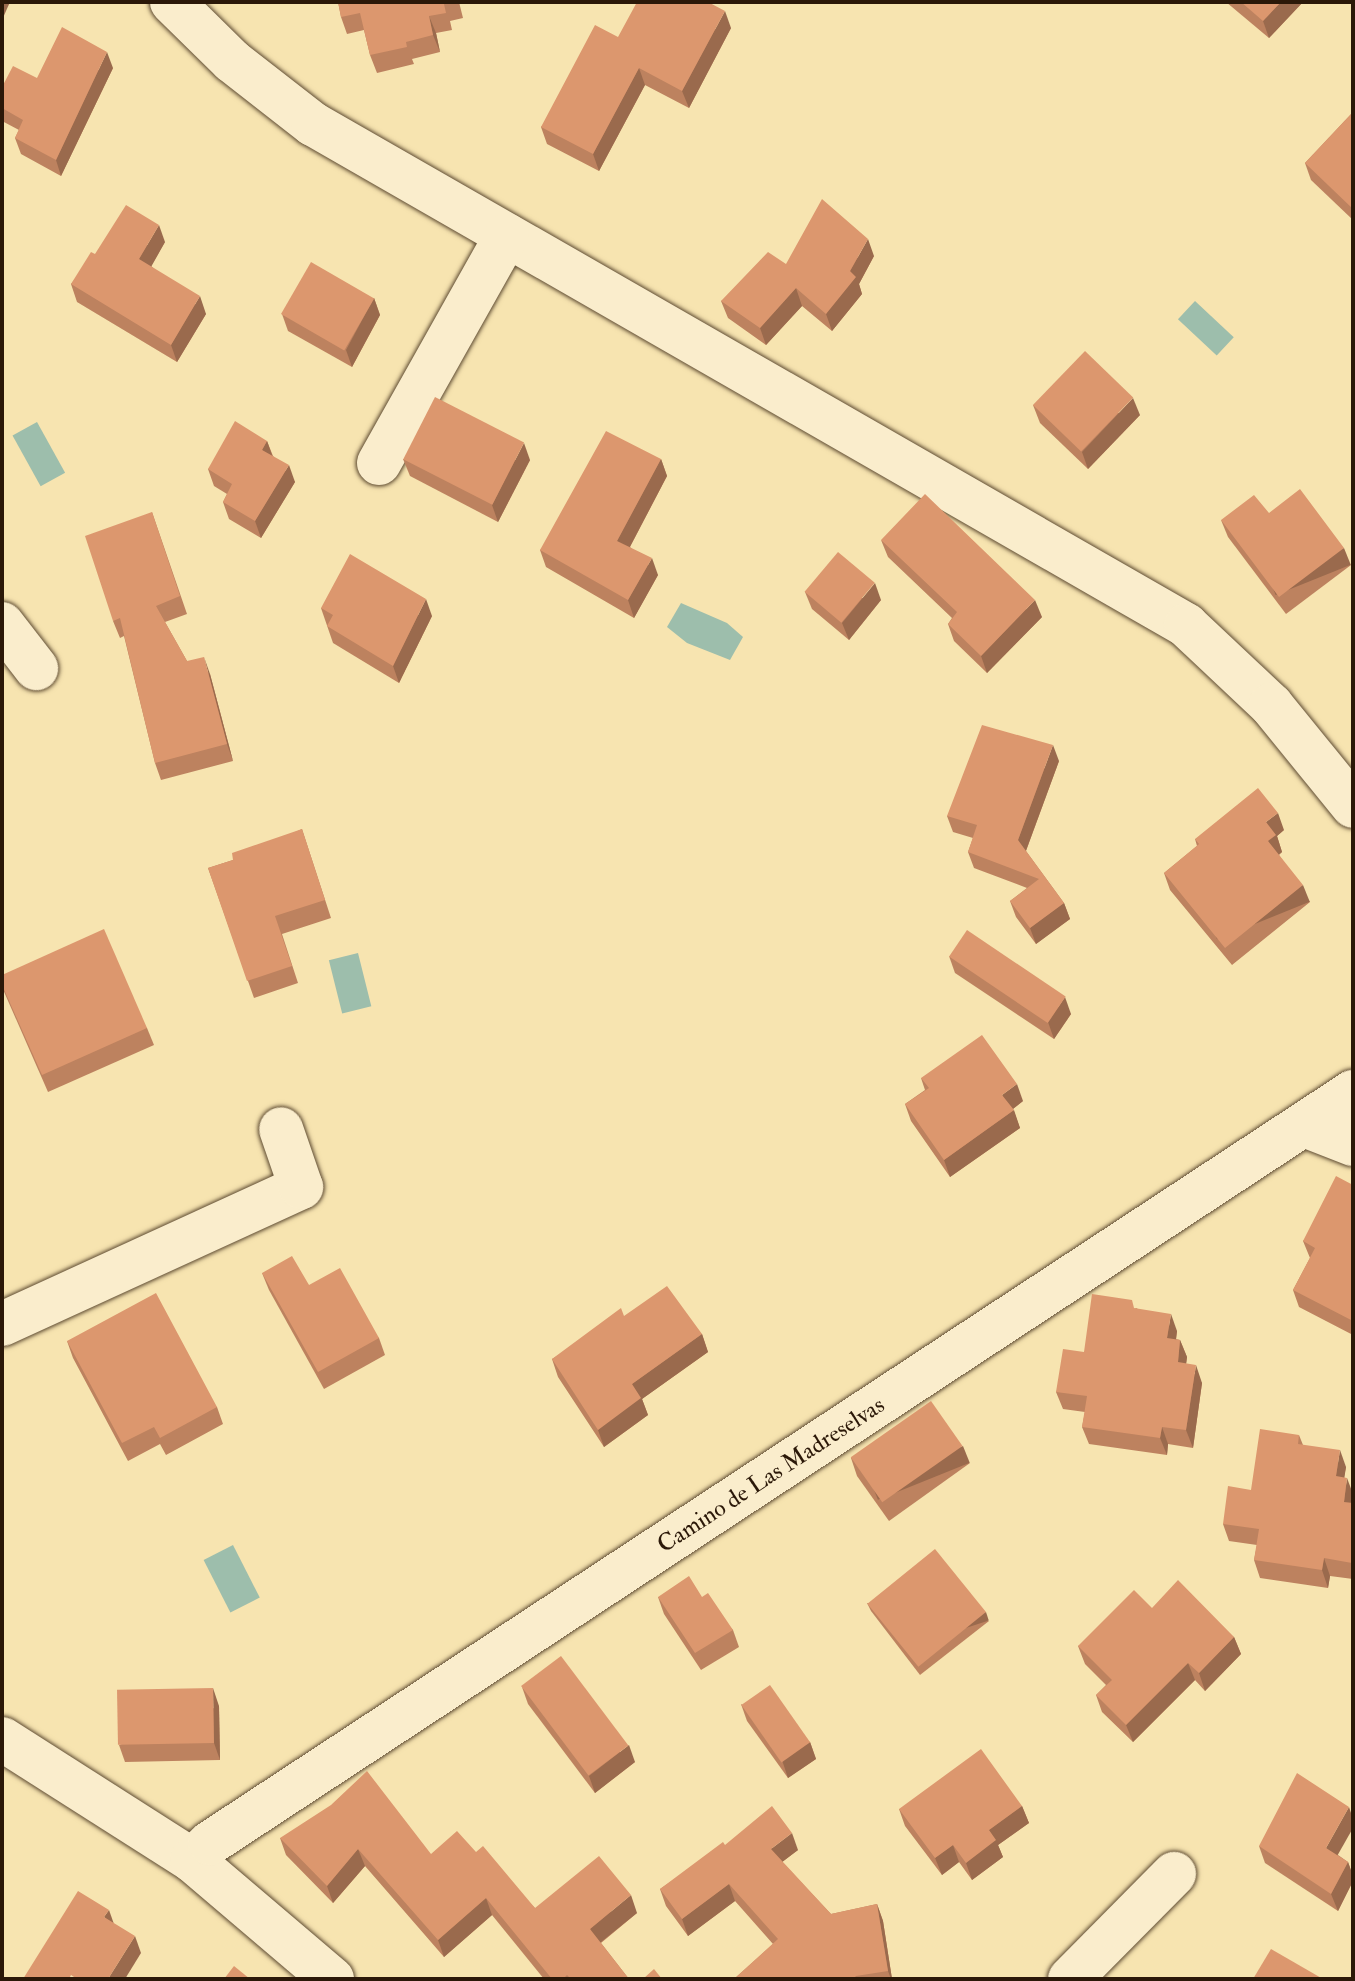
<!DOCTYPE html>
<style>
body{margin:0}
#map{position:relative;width:1355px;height:1981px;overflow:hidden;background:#f7e4b0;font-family:"IM FELL Double Pica",serif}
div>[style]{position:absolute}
.water>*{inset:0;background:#9dbeac;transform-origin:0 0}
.roads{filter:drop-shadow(0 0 2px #5e4b32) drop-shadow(0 0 2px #5e4b32)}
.minor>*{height:44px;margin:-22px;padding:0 22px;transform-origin:22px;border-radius:22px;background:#faedcc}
.wall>*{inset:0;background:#bd825f}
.shaded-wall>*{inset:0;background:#9a6a4d;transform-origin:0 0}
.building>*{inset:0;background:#dc976e;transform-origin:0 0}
span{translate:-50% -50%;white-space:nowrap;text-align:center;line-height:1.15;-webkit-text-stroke:6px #faedcc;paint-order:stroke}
.street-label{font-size:24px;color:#2b1808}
.frame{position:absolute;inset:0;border:4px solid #2b1808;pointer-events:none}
</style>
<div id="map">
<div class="water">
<i style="left:1195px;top:301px;width:53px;height:25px;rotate:43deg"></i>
<i style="left:37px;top:422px;width:58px;height:28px;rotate:61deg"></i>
<i style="clip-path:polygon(681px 603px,727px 623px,743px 637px,730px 660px,687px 643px,667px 627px)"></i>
<i style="left:358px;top:953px;width:55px;height:30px;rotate:76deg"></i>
<i style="left:233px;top:1545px;width:59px;height:33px;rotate:63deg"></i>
</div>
<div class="roads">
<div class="minor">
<i style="left:172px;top:2px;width:84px;rotate:44.5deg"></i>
<i style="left:232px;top:61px;width:103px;rotate:37.9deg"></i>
<i style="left:313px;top:124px;width:1007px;rotate:29.85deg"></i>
<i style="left:1186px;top:625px;width:117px;rotate:43.3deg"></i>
<i style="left:1271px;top:705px;width:130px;rotate:50.9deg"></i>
<i style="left:379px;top:463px;width:261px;rotate:-60.7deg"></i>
<i style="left:2px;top:624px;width:56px;rotate:52.3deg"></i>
<i style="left:1304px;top:1125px;width:53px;rotate:21.2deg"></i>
<i style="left:2px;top:1324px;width:329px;rotate:-24.6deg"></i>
<i style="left:301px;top:1187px;width:61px;rotate:-109deg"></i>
<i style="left:2px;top:1739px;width:225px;rotate:32.5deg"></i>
<i style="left:192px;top:1860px;width:184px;rotate:40.4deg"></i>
<i style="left:192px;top:1860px;width:25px;rotate:-43deg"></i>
<i style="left:210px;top:1843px;width:1368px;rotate:-33.31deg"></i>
<i style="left:1070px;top:1979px;width:148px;rotate:-45.3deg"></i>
</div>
</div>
<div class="wall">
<i style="clip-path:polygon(338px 2px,459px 2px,463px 18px,450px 21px,452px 30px,436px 33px,440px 52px,412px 59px,414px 64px,377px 73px,370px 55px,364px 30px,347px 34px,341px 17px)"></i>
<i style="clip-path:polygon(1226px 2px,1303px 2px,1269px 38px)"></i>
<i style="clip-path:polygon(731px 28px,689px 108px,645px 85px,599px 171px,547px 144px,541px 127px,618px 37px)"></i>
<i style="clip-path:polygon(113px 68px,61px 176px,21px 154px,15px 138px,19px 130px,2px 121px,2px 87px,37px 78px)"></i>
<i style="clip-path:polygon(1353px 112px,1353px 220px,1311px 180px,1305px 163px)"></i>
<i style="clip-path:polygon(165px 242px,151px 266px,206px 314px,177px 362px,77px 302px,71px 284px,95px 254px)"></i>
<i style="clip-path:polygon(874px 256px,859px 284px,862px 294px,832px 331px,802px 306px,766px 345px,728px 318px,721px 301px,786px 264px)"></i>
<i style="clip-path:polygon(374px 298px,380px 315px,352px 367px,288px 331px,282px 314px)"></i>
<i style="clip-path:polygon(1033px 405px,1140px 415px,1088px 469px,1040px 423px)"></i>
<i style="clip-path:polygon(267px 441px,273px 456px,295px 482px,261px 538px,229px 519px,223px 502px,227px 494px,214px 486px,208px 469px)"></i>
<i style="clip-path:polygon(403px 459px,530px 460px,498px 522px,410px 476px)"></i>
<i style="clip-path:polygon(661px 459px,667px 476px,630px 547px,658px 575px,634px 618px,546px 567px,540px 550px)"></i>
<i style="clip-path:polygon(152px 512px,187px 614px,165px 622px,187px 661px,210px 674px,233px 761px,161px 780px,155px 763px,124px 636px,120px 638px,113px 621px)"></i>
<i style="clip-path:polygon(1221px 520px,1351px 565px,1286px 614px,1228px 537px)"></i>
<i style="clip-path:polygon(881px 540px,1042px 617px,987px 673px,954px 641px,948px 624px,952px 618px,888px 557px)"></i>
<i style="clip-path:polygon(805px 592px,881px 600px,849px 640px,812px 609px)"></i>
<i style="clip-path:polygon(321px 608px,432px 616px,399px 683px,333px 643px)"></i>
<i style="clip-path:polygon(1059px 761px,1026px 851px,1064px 903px,1070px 919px,1036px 944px,1016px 917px,1010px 901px,1027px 888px,974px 868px,968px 852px,973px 838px,953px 832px,947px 816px)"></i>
<i style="clip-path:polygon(302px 829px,331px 918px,282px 934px,298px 983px,254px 998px,208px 868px,233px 860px)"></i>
<i style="clip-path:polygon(1284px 830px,1277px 836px,1282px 852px,1279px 855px,1310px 902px,1232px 965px,1170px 890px,1164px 873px,1197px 846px,1195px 839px)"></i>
<i style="clip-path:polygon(949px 956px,1071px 1014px,1054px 1039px,955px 973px)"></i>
<i style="clip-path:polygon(2px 975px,147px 1028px,154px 1045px,48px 1092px,5px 994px,2px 987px)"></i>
<i style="clip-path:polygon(921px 1078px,1023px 1101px,1013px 1109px,1020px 1128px,950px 1177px,911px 1121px,905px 1104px,925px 1090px)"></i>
<i style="clip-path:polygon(1353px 1185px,1353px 1335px,1299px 1307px,1293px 1290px,1310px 1258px,1303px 1241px)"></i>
<i style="clip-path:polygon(262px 1273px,309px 1285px,379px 1338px,385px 1355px,324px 1389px,269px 1290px)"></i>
<i style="clip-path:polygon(1136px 1308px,1177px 1331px,1176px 1339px,1180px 1340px,1187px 1357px,1186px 1364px,1202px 1383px,1193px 1448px,1168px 1444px,1167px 1455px,1089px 1444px,1082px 1427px,1085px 1412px,1063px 1409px,1056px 1392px,1084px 1352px)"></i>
<i style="clip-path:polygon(624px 1316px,702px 1334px,708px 1352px,642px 1399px,648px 1415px,604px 1447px,558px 1377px,552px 1359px)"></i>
<i style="clip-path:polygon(67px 1341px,217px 1407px,223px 1424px,166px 1455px,160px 1444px,128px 1461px,73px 1358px)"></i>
<i style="clip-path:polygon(1299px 1435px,1303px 1445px,1346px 1467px,1344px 1477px,1353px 1503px,1353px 1579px,1330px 1576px,1328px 1588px,1260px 1578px,1254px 1560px,1257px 1545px,1229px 1541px,1223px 1524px)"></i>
<i style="clip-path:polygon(851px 1458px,970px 1463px,889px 1521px,857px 1476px)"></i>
<i style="clip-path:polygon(658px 1597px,702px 1597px,733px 1630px,739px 1647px,701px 1670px,664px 1614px)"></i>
<i style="clip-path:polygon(867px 1603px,989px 1621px,920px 1675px,871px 1611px)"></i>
<i style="clip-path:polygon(1152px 1608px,1234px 1637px,1241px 1654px,1205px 1691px,1195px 1680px,1133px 1742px,1102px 1712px,1096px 1695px,1106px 1685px,1085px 1664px,1078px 1646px)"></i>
<i style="clip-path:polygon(522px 1687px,635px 1762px,595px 1793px,528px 1704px)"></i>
<i style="clip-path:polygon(741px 1704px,810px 1742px,816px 1759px,788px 1778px,747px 1721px)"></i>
<i style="clip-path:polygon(219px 1706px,220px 1760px,125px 1762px,119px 1745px)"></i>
<i style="clip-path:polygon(1022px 1806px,1029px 1823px,998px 1845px,1003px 1857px,972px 1880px,959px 1862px,942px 1875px,905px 1826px,899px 1809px)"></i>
<i style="clip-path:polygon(280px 1838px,431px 1854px,476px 1852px,535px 1908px,637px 1913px,601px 1943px,629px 1979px,544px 1979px,492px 1915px,444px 1957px,365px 1866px,333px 1903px,286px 1855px)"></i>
<i style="clip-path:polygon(725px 1845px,798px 1850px,782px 1862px,831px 1914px,877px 1904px,883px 1921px,892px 1979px,734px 1979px,773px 1944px,735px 1901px,688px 1936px,666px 1906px,660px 1889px)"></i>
<i style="clip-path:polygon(1259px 1846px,1338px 1855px,1348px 1862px,1353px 1876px,1353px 1881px,1338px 1911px,1265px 1863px)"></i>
</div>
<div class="shaded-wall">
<i style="clip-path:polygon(2px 2px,10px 2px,2px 20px)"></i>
<i style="clip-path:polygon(1281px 2px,1303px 2px,1269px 38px,1263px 21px)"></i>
<i style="clip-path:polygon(725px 11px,731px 28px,689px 108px,682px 91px)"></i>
<i style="clip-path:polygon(429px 16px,436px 33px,440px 52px,433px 35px)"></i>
<i style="clip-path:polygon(107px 52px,113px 68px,61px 176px,56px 160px)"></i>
<i style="clip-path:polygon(639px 68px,645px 85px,599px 171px,593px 154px)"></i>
<i style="clip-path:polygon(159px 225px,165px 242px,146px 276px,139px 259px)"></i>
<i style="clip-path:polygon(868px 239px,874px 256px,859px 284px,862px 294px,832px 331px,826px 314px)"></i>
<i style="clip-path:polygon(796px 288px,802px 306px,766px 345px,760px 328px)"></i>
<i style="clip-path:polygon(200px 296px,206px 314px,177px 362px,171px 345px)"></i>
<i style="clip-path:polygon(374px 298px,380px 315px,352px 367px,346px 350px)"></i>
<i style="clip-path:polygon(1133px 398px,1140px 415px,1088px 469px,1082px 452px)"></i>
<i style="clip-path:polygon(267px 441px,273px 458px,262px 450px)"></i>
<i style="clip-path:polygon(524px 443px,530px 460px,498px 522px,492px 505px)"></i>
<i style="clip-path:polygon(661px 459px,667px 476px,624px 558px,617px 541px)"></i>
<i style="clip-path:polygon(289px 465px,295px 482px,261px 538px,255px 521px)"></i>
<i style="left:1344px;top:548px;width:18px;height:81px;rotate:68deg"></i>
<i style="clip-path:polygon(652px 558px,658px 575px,634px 618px,628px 600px)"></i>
<i style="clip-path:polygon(875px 583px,881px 600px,849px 640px,842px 623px)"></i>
<i style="clip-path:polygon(426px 599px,432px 616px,399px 683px,393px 666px)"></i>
<i style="clip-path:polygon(1035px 600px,1042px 617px,987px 673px,981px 656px)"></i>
<i style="clip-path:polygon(204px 657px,210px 674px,233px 761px,227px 744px)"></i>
<i style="clip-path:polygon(1053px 745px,1059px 761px,1024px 856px,1018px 840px)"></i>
<i style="clip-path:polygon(1278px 813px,1284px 830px,1277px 836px,1282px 852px,1274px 858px,1268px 841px,1266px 822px)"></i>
<i style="left:1303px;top:885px;width:18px;height:100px;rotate:68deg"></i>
<i style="clip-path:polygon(1064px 903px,1070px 919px,1036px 944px,1030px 928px)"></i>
<i style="clip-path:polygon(1065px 997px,1071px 1014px,1054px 1039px,1048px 1022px)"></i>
<i style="clip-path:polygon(1017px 1084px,1023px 1101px,1009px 1112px,1002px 1095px)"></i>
<i style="clip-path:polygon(1014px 1110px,1020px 1128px,950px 1177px,944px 1160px)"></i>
<i style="clip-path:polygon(1171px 1314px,1177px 1331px,1174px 1356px,1167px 1338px)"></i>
<i style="clip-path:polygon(702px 1334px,708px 1352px,642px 1399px,648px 1415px,604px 1447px,598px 1430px,632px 1384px)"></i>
<i style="clip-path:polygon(1180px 1340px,1187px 1357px,1184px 1380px,1178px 1362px)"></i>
<i style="clip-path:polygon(1196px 1365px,1202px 1383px,1193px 1448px,1186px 1430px)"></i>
<i style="clip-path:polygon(1162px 1427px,1168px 1444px,1167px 1455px,1160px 1438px)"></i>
<i style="left:963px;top:1446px;width:18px;height:99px;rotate:68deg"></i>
<i style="clip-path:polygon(1340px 1450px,1346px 1467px,1342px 1493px,1336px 1476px)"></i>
<i style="clip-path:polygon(1347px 1478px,1353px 1494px,1350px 1519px,1344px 1502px)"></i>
<i style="clip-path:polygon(1324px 1558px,1330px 1576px,1328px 1588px,1322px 1570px)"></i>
<i style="left:986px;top:1612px;width:9px;height:88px;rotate:72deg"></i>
<i style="clip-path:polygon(1234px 1637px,1241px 1654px,1205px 1691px,1199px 1673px)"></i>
<i style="clip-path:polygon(1188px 1663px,1195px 1680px,1133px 1742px,1126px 1725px)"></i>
<i style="clip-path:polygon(213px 1688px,219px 1706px,220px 1760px,214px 1743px)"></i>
<i style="clip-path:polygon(810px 1742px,816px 1759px,788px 1778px,782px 1760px)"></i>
<i style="clip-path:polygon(629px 1745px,635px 1762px,595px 1793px,589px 1776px)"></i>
<i style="clip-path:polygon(1022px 1806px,1029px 1823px,998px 1845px,1003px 1857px,972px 1880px,966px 1863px,989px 1830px)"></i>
<i style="clip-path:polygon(1349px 1807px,1353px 1819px,1353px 1828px,1332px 1865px,1326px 1848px)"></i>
<i style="clip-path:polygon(792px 1833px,798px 1850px,777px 1866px,771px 1849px)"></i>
<i style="clip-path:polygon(953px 1845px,959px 1862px,942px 1875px,935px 1858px)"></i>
<i style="clip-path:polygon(358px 1849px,365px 1866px,333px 1903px,327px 1886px)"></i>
<i style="clip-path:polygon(1348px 1862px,1353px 1876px,1353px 1881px,1338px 1911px,1331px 1894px)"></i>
<i style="clip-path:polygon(729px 1884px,735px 1901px,688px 1936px,682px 1919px)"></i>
<i style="clip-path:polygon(631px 1895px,637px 1913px,596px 1946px,590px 1929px)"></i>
<i style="clip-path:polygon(486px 1898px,492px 1915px,444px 1957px,438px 1940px)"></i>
<i style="clip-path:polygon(877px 1904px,883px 1921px,892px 1979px,891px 1979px,888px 1971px)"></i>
<i style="clip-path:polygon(109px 1910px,115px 1927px,104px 1917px)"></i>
<i style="clip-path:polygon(135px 1936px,141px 1953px,125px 1979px,108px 1979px)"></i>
</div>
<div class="building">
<i style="clip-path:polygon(338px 2px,451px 2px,444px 4px,446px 13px,429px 16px,433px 35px,406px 42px,407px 47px,370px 55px,360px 13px,341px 17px)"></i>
<i style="clip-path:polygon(637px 2px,708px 2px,725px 11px,682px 91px,639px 68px,593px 154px,541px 127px,595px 25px,618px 37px)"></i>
<i style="clip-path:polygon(1241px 2px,1281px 2px,1263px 21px)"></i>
<i style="clip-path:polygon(62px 27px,107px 52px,56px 160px,15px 138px,23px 120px,2px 108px,2px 87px,13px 66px,37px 78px)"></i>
<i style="clip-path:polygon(1353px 112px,1353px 209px,1305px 163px)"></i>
<i style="clip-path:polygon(822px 199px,868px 239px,850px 271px,856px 277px,826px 314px,796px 288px,760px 328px,721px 301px,768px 252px,786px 264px)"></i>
<i style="clip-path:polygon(126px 205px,159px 225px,139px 259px,200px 296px,171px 345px,71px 284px,91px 252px,95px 254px)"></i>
<i style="left:311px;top:262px;width:73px;height:60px;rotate:30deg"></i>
<i style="left:1085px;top:351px;width:67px;height:75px;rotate:44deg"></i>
<i style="left:435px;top:397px;width:100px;height:70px;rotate:27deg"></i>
<i style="clip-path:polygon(235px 421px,267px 441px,262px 450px,289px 465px,255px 521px,223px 502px,232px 484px,208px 469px)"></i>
<i style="clip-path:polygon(606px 431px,661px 459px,617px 541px,652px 558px,628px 600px,540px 550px)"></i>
<i style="clip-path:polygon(1300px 489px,1344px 548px,1279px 597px,1221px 520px,1254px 495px,1269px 513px)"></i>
<i style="clip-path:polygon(925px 494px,1035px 600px,981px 656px,948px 624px,957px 612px,881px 540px)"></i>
<i style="clip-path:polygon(152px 512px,180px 596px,156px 606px,187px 661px,204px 657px,227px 744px,155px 763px,120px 618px,113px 621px,85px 536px)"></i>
<i style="left:838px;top:552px;width:48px;height:52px;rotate:40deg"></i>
<i style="clip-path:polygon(350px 554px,426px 599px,393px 666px,327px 626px,333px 615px,321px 608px)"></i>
<i style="clip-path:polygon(982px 725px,1053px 745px,1018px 840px,1064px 903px,1030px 928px,1010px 901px,1039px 879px,968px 852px,977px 825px,947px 816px)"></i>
<i style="clip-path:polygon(1258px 788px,1278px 813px,1266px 822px,1276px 835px,1268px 841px,1303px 885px,1225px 948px,1164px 873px,1199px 844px,1195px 839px)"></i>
<i style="clip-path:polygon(302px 829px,325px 900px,275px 916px,292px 966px,247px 981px,208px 868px,233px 860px,232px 853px)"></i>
<i style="clip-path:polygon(104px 929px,147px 1028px,42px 1075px,2px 985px,2px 975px)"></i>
<i style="left:967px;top:930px;width:119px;height:32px;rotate:34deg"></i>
<i style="clip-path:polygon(982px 1035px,1017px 1084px,1002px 1095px,1014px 1110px,944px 1160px,905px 1104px,929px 1088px,921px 1078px)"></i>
<i style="clip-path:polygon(1336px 1176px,1353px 1185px,1353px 1321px,1293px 1290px,1315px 1248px,1303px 1241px)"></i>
<i style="clip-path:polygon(292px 1256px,309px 1285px,340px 1268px,379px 1338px,318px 1372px,262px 1273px)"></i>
<i style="clip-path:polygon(667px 1286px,702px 1334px,632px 1384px,641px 1398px,598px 1430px,552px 1359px,621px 1308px,624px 1316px)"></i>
<i style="clip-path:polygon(156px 1293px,217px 1407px,160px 1438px,154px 1427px,122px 1443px,67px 1341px)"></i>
<i style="clip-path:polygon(1092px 1294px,1132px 1300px,1134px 1308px,1171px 1314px,1167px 1338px,1180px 1340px,1178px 1362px,1196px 1365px,1186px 1430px,1162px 1427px,1160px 1438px,1082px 1427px,1087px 1396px,1056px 1392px,1063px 1349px,1084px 1352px)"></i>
<i style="left:931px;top:1401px;width:55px;height:98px;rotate:55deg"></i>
<i style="clip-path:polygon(1260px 1429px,1299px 1435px,1298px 1444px,1340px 1450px,1336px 1476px,1347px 1478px,1344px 1502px,1353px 1503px,1352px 1563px,1324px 1558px,1322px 1570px,1254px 1560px,1259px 1529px,1223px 1524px,1228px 1486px,1251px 1490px)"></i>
<i style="left:935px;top:1549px;width:81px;height:87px;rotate:51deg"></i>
<i style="clip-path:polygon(689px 1576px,702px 1597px,708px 1593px,733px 1630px,695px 1653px,658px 1597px)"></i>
<i style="clip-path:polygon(1178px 1580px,1234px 1637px,1199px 1673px,1188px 1663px,1126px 1725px,1096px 1695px,1112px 1680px,1078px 1646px,1134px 1590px,1152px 1608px)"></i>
<i style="left:561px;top:1656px;width:112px;height:50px;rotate:53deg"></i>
<i style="left:770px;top:1685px;width:70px;height:35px;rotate:55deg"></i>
<i style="left:213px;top:1688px;width:55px;height:96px;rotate:89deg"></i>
<i style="clip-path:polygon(981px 1749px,1022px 1806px,989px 1830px,996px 1840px,966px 1863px,953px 1845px,935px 1858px,899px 1809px)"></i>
<i style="clip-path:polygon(367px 1771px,431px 1854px,457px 1831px,476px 1852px,483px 1846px,535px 1908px,599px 1856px,631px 1895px,590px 1929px,629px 1979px,571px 1979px,567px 1975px,563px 1979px,552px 1979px,486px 1898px,438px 1940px,358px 1849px,327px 1886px,280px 1838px,331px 1805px)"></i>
<i style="clip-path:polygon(1297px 1773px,1349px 1807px,1326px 1848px,1348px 1862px,1331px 1894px,1259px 1846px)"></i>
<i style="clip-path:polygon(772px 1806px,792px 1833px,771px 1849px,831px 1914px,877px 1904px,888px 1971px,856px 1976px,853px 1979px,734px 1979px,778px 1939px,729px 1884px,682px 1919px,660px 1889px,723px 1842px,725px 1845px)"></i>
<i style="clip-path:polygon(78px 1891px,109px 1910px,104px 1917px,135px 1936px,108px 1979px,77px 1979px,71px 1975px,69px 1979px,23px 1979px)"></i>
<i style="clip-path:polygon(1271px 1949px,1323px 1979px,1253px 1979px)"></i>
<i style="clip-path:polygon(234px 1966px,250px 1979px,224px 1979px)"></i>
<i style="clip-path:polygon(654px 1969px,662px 1979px,643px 1979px)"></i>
</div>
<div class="street-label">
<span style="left:771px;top:1475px;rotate:-33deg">Camino de Las Madreselvas</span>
</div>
<div class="frame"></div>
</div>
